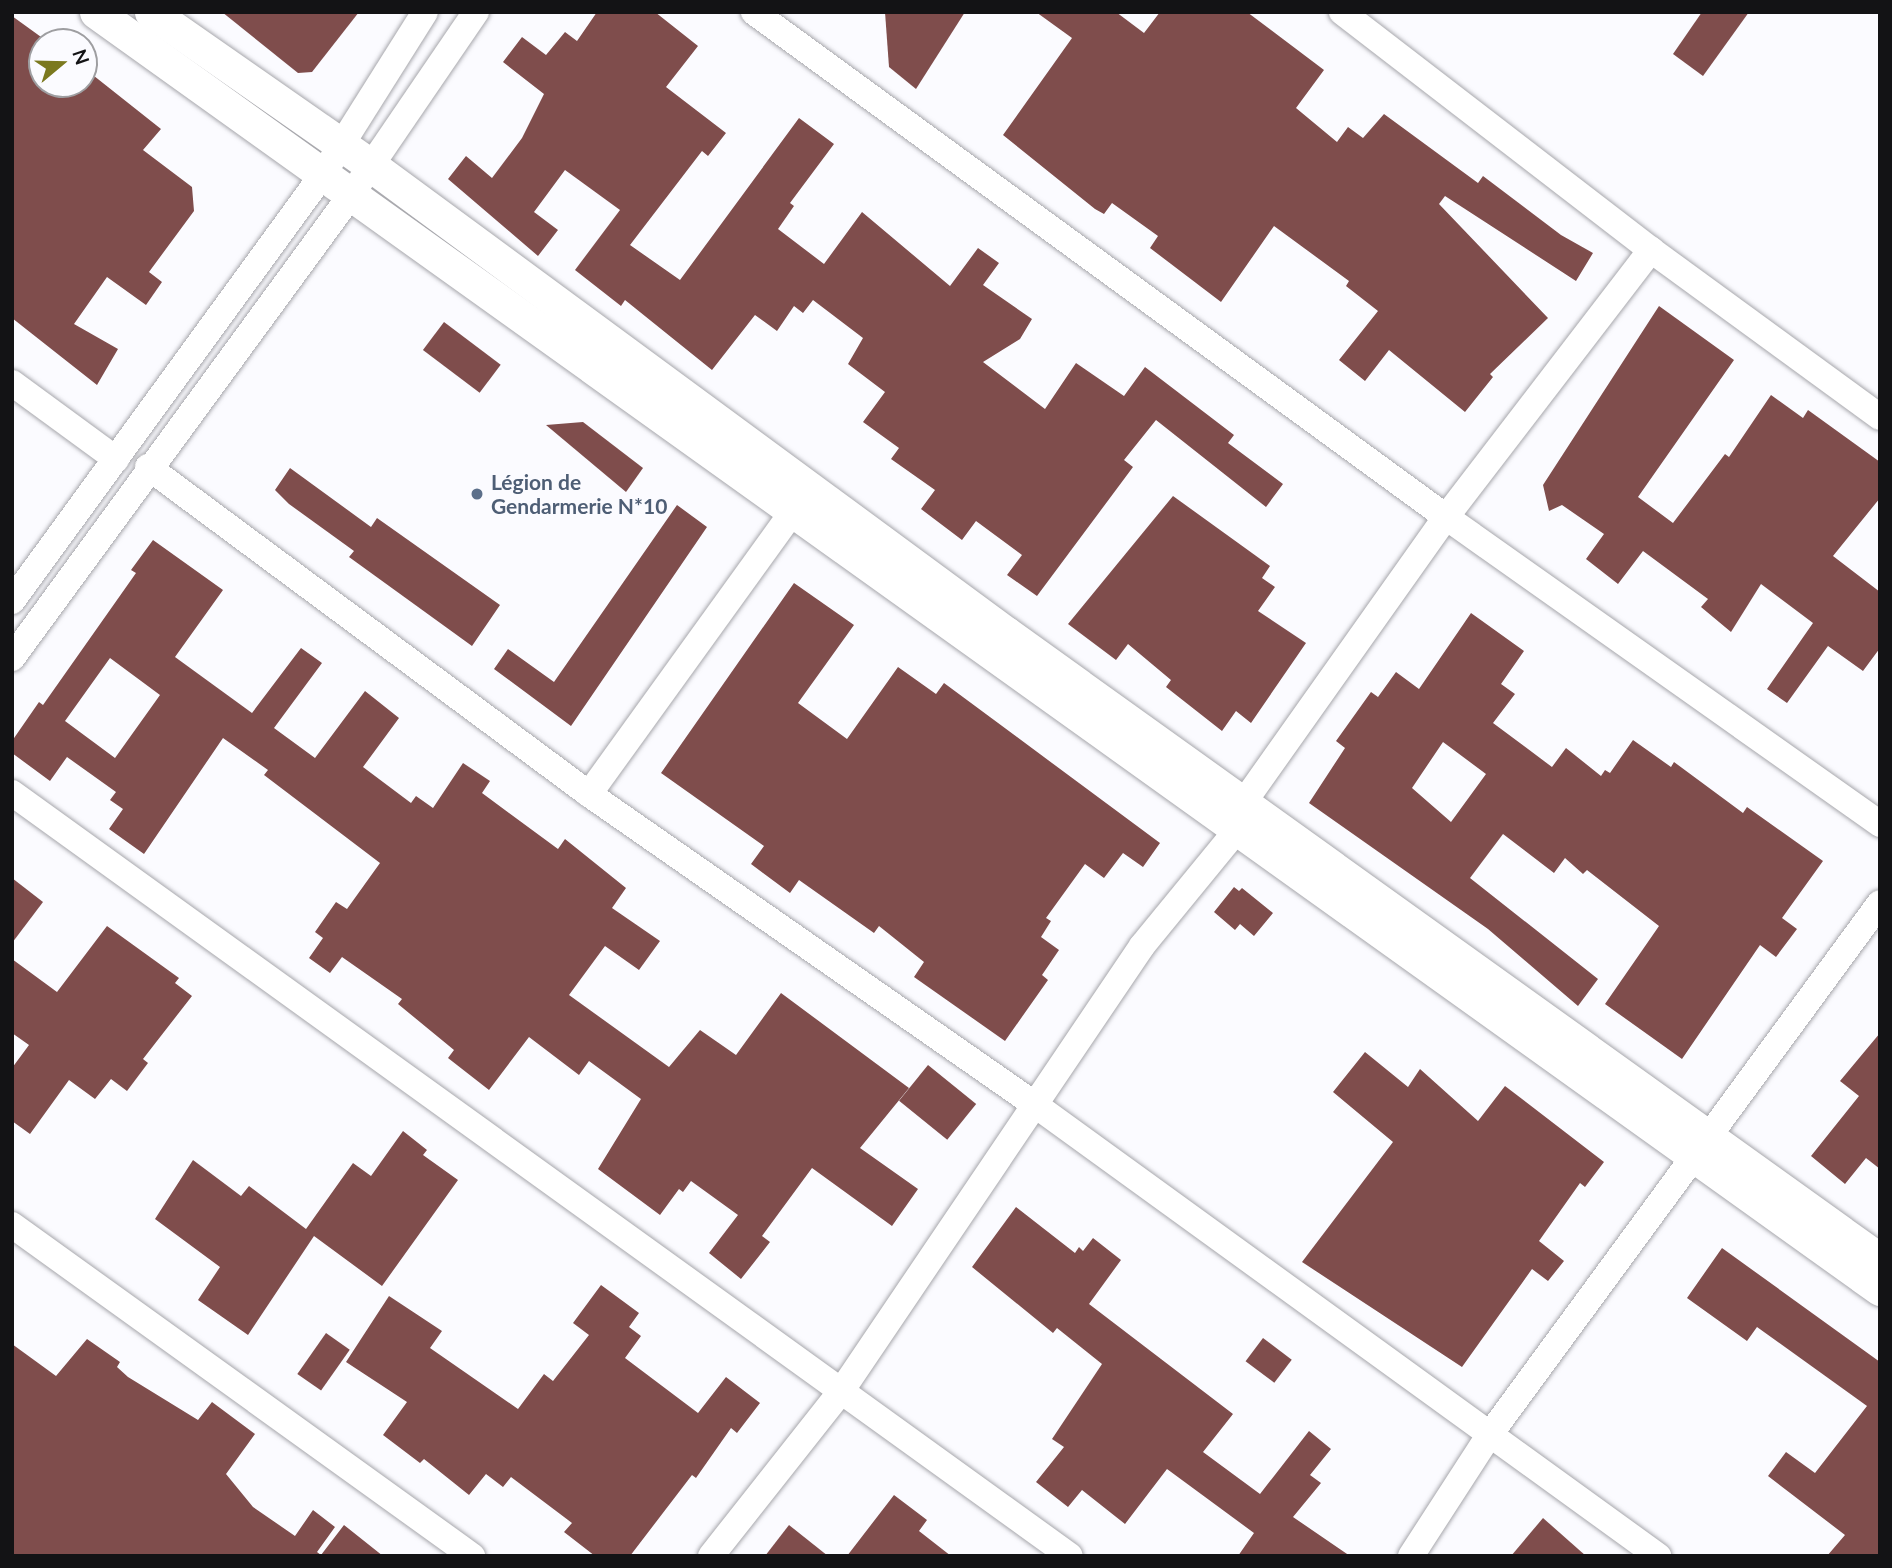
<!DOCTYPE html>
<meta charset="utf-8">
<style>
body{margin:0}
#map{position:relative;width:1892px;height:1568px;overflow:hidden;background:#fbfbff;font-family:Lato,sans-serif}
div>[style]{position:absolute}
.building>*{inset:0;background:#7f4d4c;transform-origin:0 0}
.roads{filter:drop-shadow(0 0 2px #a7a7ac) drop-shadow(0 0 2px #a7a7ac)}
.minor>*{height:26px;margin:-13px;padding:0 13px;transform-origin:13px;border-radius:13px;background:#fff}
.tertiary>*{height:33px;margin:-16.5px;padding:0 16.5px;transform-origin:16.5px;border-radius:16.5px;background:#fff}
.dots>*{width:19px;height:19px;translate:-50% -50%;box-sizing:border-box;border:4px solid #fbfbff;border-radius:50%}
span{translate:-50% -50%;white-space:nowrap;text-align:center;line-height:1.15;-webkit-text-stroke:7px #fbfbff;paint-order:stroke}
.service-label{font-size:21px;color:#4e5e75;font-weight:700}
.left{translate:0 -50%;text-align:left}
.frame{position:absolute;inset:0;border:14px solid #131315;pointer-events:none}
.north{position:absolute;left:28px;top:28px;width:70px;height:70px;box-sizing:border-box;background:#fbfbff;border:2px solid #9e9ea1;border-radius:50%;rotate:71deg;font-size:19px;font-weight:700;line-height:28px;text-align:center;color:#131315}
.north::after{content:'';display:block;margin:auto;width:24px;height:32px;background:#7b791f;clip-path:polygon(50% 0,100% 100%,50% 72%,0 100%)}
</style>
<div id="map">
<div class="building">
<i style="clip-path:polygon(222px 12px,359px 12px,312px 72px,298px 73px)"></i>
<i style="clip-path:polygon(597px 12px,655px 12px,698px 46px,666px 87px,726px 133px,708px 156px,702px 151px,630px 245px,680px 280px,799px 118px,834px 144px,790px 203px,794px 206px,778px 229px,824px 264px,862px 212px,950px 286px,978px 248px,999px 263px,983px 285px,1032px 319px,1020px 339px,983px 362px,1045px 409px,1076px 363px,1124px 396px,1145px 367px,1234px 435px,1228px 443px,1283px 484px,1266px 507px,1156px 420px,1124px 460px,1133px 467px,1037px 596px,1007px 575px,1022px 555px,976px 521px,962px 540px,921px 509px,935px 490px,891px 459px,899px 448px,863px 422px,885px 392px,848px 364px,863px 338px,813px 300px,803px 313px,794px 306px,777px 331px,755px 315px,712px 370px,625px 300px,621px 306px,575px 270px,620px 210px,565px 170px,534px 212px,558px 230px,538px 256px,448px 179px,466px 156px,492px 178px,522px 138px,544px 94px,503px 62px,522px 37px,546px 55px,565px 32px,577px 41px)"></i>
<i style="clip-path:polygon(885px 12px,965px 12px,916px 89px,889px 67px)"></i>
<i style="clip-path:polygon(1036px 12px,1116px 12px,1144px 33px,1160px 12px,1247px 12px,1324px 70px,1296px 108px,1337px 142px,1348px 127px,1363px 138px,1384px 114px,1478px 183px,1483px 176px,1561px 235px,1593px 253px,1576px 281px,1445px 196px,1439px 204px,1548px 318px,1490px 374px,1493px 377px,1465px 412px,1389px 350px,1365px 381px,1339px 360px,1378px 311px,1346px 286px,1349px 281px,1274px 226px,1221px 302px,1150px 248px,1158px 236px,1112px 203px,1104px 214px,1095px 209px,1003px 135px,1072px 38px)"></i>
<i style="clip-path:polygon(1702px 12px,1749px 12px,1703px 76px,1673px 54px)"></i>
<i style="clip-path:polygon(12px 16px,48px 42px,42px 42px,42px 84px,84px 84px,84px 68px,161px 129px,143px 150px,192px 187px,194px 211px,149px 272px,162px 282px,146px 305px,107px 277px,74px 324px,118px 349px,97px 385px,12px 318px)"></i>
<i style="clip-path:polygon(1659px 306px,1734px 360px,1638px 497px,1673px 523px,1725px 454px,1729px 457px,1771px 395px,1803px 418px,1808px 410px,1880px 462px,1880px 498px,1833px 556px,1880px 592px,1880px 648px,1863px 671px,1828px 646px,1787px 703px,1767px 689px,1813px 623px,1761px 584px,1731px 632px,1701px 607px,1708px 599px,1643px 551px,1618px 584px,1586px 559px,1604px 534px,1562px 505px,1549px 511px,1543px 485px)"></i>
<i style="left:444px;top:322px;width:71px;height:35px;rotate:37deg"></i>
<i style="clip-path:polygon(583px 422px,643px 468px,626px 492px,546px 425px)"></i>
<i style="clip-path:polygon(290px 468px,371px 527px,377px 518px,500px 605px,472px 646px,349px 557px,354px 551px,289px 504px,275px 490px)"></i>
<i style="clip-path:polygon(1173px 496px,1270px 566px,1262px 578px,1275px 587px,1258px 611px,1306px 643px,1251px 723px,1236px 711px,1222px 731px,1166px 687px,1171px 680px,1128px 644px,1116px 660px,1068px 624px)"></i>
<i style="clip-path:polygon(677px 505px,707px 527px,571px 726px,494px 669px,508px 649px,554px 682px)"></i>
<i style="clip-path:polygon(evenodd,153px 540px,223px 590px,175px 657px,252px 713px,301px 648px,322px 663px,274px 728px,315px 758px,365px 691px,399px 718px,363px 767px,411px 803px,416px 796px,433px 808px,463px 763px,490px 781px,482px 793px,558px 849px,565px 839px,626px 888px,612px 908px,660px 941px,639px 970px,605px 946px,569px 995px,669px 1067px,700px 1030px,736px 1055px,781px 993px,909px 1088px,860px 1148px,918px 1189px,892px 1226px,812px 1168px,762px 1236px,770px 1242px,741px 1279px,709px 1253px,738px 1215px,691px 1181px,683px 1192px,679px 1189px,660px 1215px,598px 1169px,641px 1099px,589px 1061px,579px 1075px,529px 1037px,489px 1090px,448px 1058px,454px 1050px,398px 1004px,402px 999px,342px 957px,330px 973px,309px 958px,323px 938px,315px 932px,336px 902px,347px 909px,380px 863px,264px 775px,268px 770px,223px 738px,144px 854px,109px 829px,123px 809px,110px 800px,116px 792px,67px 757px,50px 781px,12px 753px,12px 741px,39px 702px,43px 705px,136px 573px,131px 570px,153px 540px,110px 658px,160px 695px,115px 758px,65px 721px,110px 658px)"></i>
<i style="clip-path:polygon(794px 583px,854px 625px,798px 703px,847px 739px,898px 667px,936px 694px,944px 683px,1160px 843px,1143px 867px,1123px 853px,1104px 878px,1085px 864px,1046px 918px,1051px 921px,1041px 937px,1059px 950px,1042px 975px,1048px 980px,1005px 1041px,914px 977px,924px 962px,879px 926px,874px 933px,799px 880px,790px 893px,751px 864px,764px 846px,661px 773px)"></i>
<i style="clip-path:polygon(evenodd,1471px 613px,1524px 651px,1501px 684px,1515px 694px,1493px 723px,1552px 767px,1566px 748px,1601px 776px,1605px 770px,1610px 773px,1633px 740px,1671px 767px,1674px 762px,1743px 813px,1747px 807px,1823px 861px,1782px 918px,1797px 929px,1776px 957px,1760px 945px,1682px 1059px,1605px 1004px,1659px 926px,1587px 870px,1583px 874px,1565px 858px,1554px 873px,1503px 834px,1470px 878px,1598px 979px,1578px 1006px,1488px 929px,1309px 803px,1345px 748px,1336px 741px,1371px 692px,1378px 697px,1396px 672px,1419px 689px,1471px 613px,1443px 742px,1486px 774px,1451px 822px,1412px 788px,1443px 742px)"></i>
<i style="clip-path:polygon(12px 878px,43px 902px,12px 943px)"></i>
<i style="clip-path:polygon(1234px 887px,1239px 891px,1242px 888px,1273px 913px,1254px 936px,1240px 924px,1235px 930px,1214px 912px)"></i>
<i style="clip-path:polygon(107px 926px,179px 978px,175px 983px,192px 996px,143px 1059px,148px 1063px,127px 1091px,111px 1079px,95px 1099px,69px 1080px,30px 1134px,12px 1121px,12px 1068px,29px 1045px,12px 1033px,12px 959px,57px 992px)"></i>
<i style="clip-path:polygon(1880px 1033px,1880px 1169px,1866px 1158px,1845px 1184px,1811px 1156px,1859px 1096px,1840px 1081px)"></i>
<i style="clip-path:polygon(1365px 1052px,1408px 1087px,1420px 1069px,1478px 1121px,1505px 1086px,1604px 1162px,1585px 1187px,1580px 1183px,1539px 1241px,1564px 1261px,1548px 1281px,1532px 1269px,1462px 1367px,1302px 1262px,1393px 1142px,1333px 1092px)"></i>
<i style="left:928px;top:1065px;width:62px;height:46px;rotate:39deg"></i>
<i style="clip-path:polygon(403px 1131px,427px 1150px,423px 1155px,458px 1180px,382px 1286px,314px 1236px,248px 1335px,198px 1300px,220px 1267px,155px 1219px,193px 1160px,241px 1196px,249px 1186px,306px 1229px,353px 1163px,371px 1176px)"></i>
<i style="clip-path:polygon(1016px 1207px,1075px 1253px,1079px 1247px,1083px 1251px,1093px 1238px,1121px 1260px,1089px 1304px,1233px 1414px,1203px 1452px,1260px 1494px,1309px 1431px,1331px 1449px,1310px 1475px,1321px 1483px,1293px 1517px,1350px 1556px,1238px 1556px,1254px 1533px,1167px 1469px,1125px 1524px,1082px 1490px,1068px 1507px,1036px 1482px,1064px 1447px,1052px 1439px,1102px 1364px,1057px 1328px,1053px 1333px,972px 1267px)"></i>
<i style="clip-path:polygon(1722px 1248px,1880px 1362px,1880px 1556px,1827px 1556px,1845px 1535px,1768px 1476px,1786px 1452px,1815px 1473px,1867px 1406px,1757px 1327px,1747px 1341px,1687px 1298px)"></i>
<i style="clip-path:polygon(601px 1285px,639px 1313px,629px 1327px,641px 1336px,625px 1358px,698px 1413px,726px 1377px,760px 1403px,737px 1433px,731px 1428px,696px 1478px,692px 1475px,630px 1556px,595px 1556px,564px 1532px,572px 1523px,511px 1477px,503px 1487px,486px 1474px,469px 1495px,424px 1459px,420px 1463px,383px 1435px,407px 1402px,346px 1362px,389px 1296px,442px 1331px,430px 1348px,518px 1409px,544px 1374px,553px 1381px,589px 1335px,573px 1323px)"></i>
<i style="left:326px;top:1333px;width:29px;height:50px;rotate:35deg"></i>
<i style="left:1263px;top:1338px;width:36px;height:29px;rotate:37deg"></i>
<i style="clip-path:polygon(87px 1339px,120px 1362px,117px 1367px,128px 1377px,198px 1420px,212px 1402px,255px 1434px,226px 1474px,253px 1507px,295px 1536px,313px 1510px,335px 1527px,317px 1552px,321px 1555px,344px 1525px,383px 1556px,12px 1556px,12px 1344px,56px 1376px)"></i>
<i style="clip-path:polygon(894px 1495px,927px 1520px,919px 1531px,951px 1556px,847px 1556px)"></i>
<i style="clip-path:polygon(1543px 1518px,1586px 1556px,1511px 1556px)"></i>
<i style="clip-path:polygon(789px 1525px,828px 1556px,765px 1556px)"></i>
</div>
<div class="roads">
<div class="minor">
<i style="left:754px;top:12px;width:857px;rotate:36.12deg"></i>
<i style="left:1446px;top:517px;width:532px;rotate:35.27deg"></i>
<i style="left:1342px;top:12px;width:390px;rotate:37.6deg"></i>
<i style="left:1651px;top:250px;width:283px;rotate:36.1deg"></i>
<i style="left:12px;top:383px;width:129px;rotate:36.2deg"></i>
<i style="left:148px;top:467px;width:549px;rotate:36.56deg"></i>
<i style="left:589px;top:794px;width:542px;rotate:34.86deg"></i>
<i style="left:1034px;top:1104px;width:771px;rotate:35.92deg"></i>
<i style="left:12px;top:601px;width:528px;rotate:-53.93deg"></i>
<i style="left:323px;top:174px;width:191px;rotate:-57.8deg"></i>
<i style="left:12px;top:658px;width:574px;rotate:-53.79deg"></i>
<i style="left:351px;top:195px;width:222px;rotate:-55.7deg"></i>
<i style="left:12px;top:793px;width:1304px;rotate:35.8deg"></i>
<i style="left:589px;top:794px;width:350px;rotate:-54.2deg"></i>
<i style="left:1244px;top:802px;width:349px;rotate:-54.7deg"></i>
<i style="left:1446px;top:517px;width:337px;rotate:-52.5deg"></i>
<i style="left:12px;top:1225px;width:567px;rotate:35.74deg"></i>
<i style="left:711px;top:1556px;width:211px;rotate:-51.7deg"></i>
<i style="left:842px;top:1390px;width:536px;rotate:-55.95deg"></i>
<i style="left:1142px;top:946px;width:150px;rotate:-50.7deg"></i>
<i style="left:1411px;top:1556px;width:142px;rotate:-57.1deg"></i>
<i style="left:1488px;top:1437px;width:662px;rotate:-53.72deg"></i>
</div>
<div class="tertiary">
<i style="left:96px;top:12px;width:2194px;rotate:35.6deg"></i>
<i style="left:151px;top:12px;width:266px;rotate:34.9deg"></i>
<i style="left:369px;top:164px;width:791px;rotate:36.36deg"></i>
<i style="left:1006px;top:633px;width:1076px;rotate:35.66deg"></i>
</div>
</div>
<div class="dots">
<i style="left:477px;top:494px;background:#5c6f8a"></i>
</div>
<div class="service-label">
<span class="left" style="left:491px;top:494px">Légion de<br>Gendarmerie N*10</span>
</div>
<div class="frame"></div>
<div class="north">N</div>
</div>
